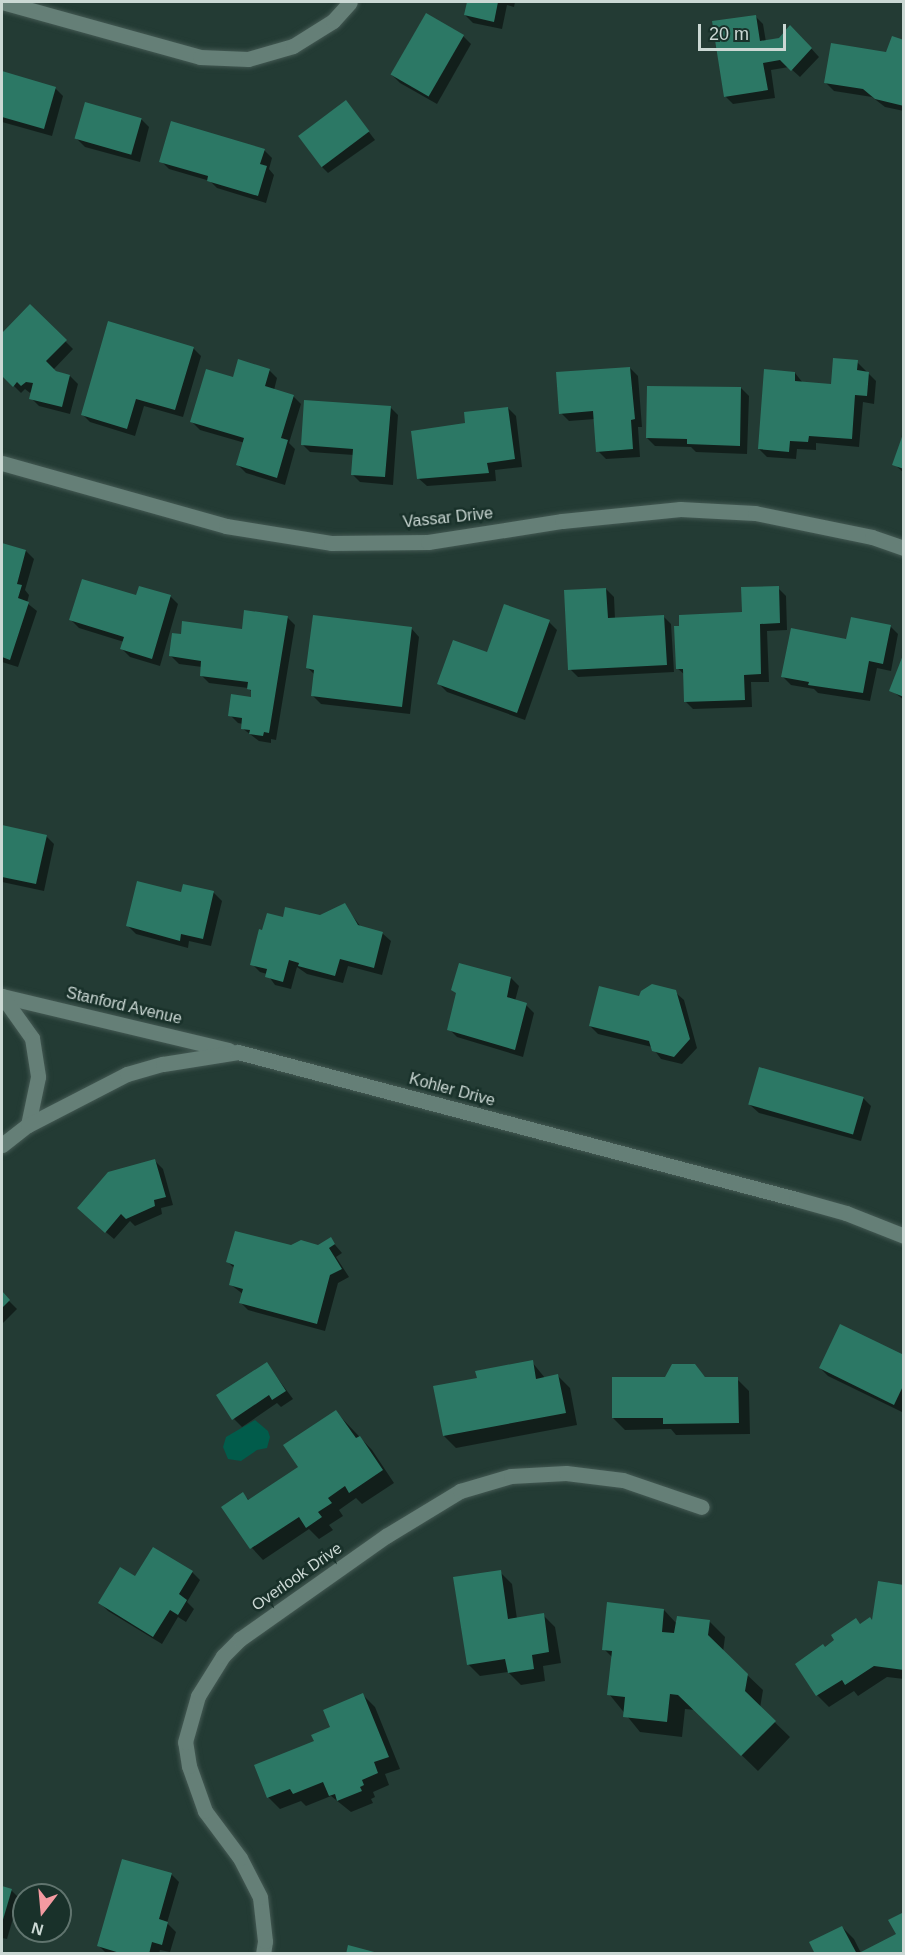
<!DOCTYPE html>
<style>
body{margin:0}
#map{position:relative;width:905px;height:1955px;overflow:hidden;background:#233b34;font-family:Helvetica,sans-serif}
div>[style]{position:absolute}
.water>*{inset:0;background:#015c4b}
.shadow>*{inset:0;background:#0007}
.building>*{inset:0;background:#2c7865;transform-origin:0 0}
.roads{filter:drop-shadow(0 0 2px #445953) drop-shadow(0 0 2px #445953)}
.minor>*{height:15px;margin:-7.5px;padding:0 7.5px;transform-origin:7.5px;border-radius:7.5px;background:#657f77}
span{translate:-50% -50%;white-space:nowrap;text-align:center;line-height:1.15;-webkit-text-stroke:5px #19312a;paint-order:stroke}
.street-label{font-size:16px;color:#cbd8d4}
.frame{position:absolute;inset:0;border:3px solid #cbd8d4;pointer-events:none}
.north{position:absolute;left:12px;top:1883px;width:60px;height:60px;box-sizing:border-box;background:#19312a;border:2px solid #60746e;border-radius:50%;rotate:196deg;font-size:16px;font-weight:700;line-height:24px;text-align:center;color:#cbd8d4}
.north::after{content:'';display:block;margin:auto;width:21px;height:27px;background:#f49aa1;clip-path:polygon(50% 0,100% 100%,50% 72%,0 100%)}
.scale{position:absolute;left:698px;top:24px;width:88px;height:27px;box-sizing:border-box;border:3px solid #cbd8d4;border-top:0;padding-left:8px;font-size:18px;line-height:21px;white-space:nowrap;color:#cbd8d4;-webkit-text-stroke:4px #19312a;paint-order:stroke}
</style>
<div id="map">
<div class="water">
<i style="clip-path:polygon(255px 1420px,268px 1431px,270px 1437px,267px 1448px,257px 1450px,241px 1461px,228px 1459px,223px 1447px,226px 1437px)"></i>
</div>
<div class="shadow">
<i style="clip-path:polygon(468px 2px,515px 2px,514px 7px,507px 5px,502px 29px,473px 23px,465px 15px)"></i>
<i style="clip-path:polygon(755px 16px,763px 24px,766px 42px,798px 34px,819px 57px,800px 77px,789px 67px,771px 70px,775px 98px,733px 104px,725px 96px)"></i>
<i style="clip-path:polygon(463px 36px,471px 44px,437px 104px,400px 83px,392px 75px)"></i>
<i style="clip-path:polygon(904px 42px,904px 111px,885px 107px,872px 97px,834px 91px,826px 83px,887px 54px)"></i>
<i style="clip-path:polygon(2px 73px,55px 88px,63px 96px,52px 136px,2px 122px)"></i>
<i style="clip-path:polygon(346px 102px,375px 140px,328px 173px,320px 165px)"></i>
<i style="clip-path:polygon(141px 119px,149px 127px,140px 162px,85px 147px,77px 139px)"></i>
<i style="clip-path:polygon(264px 150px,272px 158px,269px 169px,274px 175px,266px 203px,217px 188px,210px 181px,169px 169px,161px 161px)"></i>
<i style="clip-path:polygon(30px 306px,73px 349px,53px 370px,70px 376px,78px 384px,70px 414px,39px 406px,31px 398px,33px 390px,30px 393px,25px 389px,21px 393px,2px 374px,4px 367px,2px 365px,2px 335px)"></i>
<i style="clip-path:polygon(193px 348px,201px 356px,183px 417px,144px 406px,135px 436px,90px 422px,82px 414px)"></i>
<i style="clip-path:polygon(857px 362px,876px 381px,874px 404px,863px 402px,859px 447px,816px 443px,816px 450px,797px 449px,796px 459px,767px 457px,759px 449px,795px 373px,803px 383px,832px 386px)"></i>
<i style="clip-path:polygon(630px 368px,638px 376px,642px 427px,638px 427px,640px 457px,606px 459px,598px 451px,595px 419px,569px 421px,561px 413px)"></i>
<i style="clip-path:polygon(269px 370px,277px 378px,274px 390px,293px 396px,301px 404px,289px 443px,295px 449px,285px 485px,246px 473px,238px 465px,245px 443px,200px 430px,192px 422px,234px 379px)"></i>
<i style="clip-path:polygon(741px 388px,749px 396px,747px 454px,696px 452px,691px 447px,655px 446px,647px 438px)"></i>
<i style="clip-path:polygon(390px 407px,398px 415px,393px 485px,360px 482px,352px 474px,354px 455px,310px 452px,302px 444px)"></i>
<i style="clip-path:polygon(508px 408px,516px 416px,522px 467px,495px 470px,496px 481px,427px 486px,418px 478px,467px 425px)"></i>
<i style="clip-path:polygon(904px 438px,904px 473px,894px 464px)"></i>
<i style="clip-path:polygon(2px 544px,26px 551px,34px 559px,25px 590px,29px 595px,27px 603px,37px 611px,18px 667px,2px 662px)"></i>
<i style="clip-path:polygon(778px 588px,786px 596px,787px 630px,767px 631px,769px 682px,751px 682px,752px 707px,693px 709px,685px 701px,685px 675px,677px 668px)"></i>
<i style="clip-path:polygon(606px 589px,614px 597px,615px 619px,663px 616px,671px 624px,674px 672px,578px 677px,570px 669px)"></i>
<i style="clip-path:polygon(170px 596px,178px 604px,160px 666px,130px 657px,122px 649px,124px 642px,79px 628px,71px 620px,137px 597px)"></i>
<i style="clip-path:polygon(287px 617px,295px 625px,276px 740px,271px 739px,271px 743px,259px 741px,242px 728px,243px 724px,238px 723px,230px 715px,252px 698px,253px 693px,248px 688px,209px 683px,201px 675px,202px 667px,179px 664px,171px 656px)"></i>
<i style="clip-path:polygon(549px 622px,557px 630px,525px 720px,447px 692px,439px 684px,488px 654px)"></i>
<i style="clip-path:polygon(890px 626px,898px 634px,891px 671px,877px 668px,870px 701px,818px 693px,814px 689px,791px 685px,783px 677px,847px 641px)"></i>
<i style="clip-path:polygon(411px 628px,419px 637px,410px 714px,321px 704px,313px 696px,315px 675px,308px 668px)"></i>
<i style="clip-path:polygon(904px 659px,904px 700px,891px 690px)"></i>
<i style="clip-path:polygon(2px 827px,46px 836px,54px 844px,44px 891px,2px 882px)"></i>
<i style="clip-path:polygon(214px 893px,222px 901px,211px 946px,189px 941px,188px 948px,136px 934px,128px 926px,182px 894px)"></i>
<i style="clip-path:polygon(344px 905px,361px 927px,382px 933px,391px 941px,382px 975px,348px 966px,343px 983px,307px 974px,297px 967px,291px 989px,275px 985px,267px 974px,260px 972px,252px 964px,264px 931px,284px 918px,321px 917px)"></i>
<i style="clip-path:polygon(511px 978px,519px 986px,515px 1001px,526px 1005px,534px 1013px,523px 1057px,457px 1037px,449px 1029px)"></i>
<i style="clip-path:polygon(675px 992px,684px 1000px,697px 1048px,682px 1064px,661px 1059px,652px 1047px,598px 1034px,590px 1026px,641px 998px)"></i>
<i style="clip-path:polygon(863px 1098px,871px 1106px,861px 1141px,759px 1113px,750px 1105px)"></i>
<i style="clip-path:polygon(155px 1161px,163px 1169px,173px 1205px,161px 1208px,162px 1214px,135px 1226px,130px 1221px,114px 1239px,87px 1216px)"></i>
<i style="clip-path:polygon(330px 1239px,342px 1253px,336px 1257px,349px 1277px,338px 1283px,325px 1331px,248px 1310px,240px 1302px,243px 1294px,231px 1285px,235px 1269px,228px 1262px,291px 1247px,318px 1246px)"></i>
<i style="clip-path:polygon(2px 1294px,17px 1309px,2px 1324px)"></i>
<i style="clip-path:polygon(904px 1357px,902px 1412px,828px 1376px,820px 1368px)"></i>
<i style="clip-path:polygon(532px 1362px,545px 1378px,558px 1376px,570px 1388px,577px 1425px,456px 1448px,444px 1436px,479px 1379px)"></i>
<i style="clip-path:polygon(267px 1364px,293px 1399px,281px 1407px,277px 1403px,242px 1427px,234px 1419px)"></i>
<i style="clip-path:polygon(694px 1366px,707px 1379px,737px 1379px,749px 1391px,750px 1434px,676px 1435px,671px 1429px,625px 1430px,613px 1418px,666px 1379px)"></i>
<i style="clip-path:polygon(336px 1412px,372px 1450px,394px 1483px,362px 1504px,356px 1498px,339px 1510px,343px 1516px,329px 1525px,333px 1530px,319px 1539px,309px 1529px,263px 1560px,252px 1548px,224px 1507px,243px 1494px,250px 1501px,300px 1467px)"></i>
<i style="clip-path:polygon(153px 1549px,192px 1572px,200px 1580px,187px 1602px,194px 1609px,186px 1622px,178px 1617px,162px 1644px,108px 1611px,100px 1603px,135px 1578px)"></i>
<i style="clip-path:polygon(500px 1572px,512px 1584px,517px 1619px,543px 1615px,555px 1627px,561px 1663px,543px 1666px,545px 1681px,521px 1685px,508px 1672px,480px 1676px,468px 1664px)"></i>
<i style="clip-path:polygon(904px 1586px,904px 1679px,887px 1677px,858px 1696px,854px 1691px,829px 1707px,817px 1695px,861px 1625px,873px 1622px)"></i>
<i style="clip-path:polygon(664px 1610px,677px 1624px,709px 1621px,725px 1637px,723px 1652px,763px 1690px,760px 1708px,790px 1737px,758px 1771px,695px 1710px,685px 1709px,682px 1737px,640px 1732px,609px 1694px,613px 1658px,604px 1649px)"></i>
<i style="clip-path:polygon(363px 1695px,375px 1707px,400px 1769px,385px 1774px,389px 1785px,373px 1792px,375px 1797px,371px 1799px,373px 1803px,351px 1812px,331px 1796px,306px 1806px,301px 1801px,280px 1809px,268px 1797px,316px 1742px)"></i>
<i style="clip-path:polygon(171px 1874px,179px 1882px,167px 1923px,176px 1932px,170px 1952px,160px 1950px,159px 1954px,107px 1954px,99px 1946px)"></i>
<i style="clip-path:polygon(2px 1887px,11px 1890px,19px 1898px,7px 1939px,2px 1938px)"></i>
<i style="clip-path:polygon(903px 1913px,904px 1954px,816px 1954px,842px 1927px,854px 1939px,861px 1953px,898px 1934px)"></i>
</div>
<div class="building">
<i style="clip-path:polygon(467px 2px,498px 2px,494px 22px,464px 15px)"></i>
<i style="left:426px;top:13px;width:44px;height:71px;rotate:30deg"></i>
<i style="clip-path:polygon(756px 15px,760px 41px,779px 38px,790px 25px,812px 48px,791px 71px,780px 60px,763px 63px,768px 90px,724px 97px,712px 21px)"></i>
<i style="clip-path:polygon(892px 36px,904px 40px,904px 106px,875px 99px,863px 89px,824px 83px,831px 43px,886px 52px)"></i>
<i style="clip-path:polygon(2px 71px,56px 87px,44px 129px,2px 117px)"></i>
<i style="left:346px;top:100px;width:39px;height:60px;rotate:53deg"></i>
<i style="left:85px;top:102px;width:59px;height:38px;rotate:16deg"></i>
<i style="clip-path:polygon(171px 121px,265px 149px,260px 164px,267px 166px,258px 196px,207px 181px,208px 176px,159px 162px)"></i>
<i style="clip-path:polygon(30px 304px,67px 340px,46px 361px,56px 371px,70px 375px,62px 407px,29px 399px,33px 383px,26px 382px,21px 386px,17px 382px,13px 387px,2px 376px,2px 333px)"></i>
<i style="clip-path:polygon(108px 321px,194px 347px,175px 410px,136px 399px,127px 429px,81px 415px)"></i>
<i style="clip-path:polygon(833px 358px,858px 360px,857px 370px,869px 372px,867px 396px,855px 395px,852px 439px,809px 436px,808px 442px,790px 441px,789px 452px,758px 449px,764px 369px,795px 372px,795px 381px,831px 384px)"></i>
<i style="clip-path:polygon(238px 359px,270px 369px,265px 386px,294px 395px,281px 438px,288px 440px,277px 478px,236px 465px,244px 438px,190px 422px,206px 369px,233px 377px)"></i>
<i style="clip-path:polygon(630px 367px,635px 419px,631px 420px,633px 449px,596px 452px,593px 411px,559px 414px,556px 372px)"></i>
<i style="clip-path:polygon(647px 386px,741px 387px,740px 446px,687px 444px,687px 439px,646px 438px)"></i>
<i style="clip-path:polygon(304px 400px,391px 406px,385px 477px,351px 475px,353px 449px,301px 445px)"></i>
<i style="clip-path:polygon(508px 407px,515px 459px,487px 463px,489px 473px,417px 479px,411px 431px,465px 423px,464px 412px)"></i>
<i style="clip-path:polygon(903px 434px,904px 434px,904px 469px,892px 465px)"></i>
<i style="clip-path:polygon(2px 543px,26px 550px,17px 584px,22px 585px,18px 598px,29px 602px,10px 660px,2px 657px)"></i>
<i style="clip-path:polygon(82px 579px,136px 595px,139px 586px,171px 595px,152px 659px,120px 649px,124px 637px,69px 620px)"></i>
<i style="clip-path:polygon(779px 586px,780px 623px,760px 624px,761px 674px,744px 675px,745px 700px,684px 702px,683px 669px,676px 669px,674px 626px,679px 626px,679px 615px,742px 612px,741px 587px)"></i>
<i style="clip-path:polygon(606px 588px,608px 618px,664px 615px,667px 665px,568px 670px,564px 590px)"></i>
<i style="clip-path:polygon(504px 604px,550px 620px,517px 713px,437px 684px,453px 640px,487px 652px)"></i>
<i style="clip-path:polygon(244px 610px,288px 616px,269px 733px,264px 732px,263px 736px,249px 734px,250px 730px,241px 729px,242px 718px,228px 716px,231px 694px,251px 697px,251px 690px,247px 689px,248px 682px,200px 676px,201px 661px,169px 656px,172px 633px,181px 634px,182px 621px,242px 629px)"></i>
<i style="clip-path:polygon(313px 615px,412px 627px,402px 707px,311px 696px,314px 670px,306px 668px)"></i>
<i style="clip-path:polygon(851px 617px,891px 625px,883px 664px,869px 661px,863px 693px,808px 685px,809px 682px,781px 677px,791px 628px,846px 639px)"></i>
<i style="clip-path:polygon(903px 655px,904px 655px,904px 697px,889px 691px)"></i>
<i style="clip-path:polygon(2px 825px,47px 835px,36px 884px,2px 877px)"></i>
<i style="clip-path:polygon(137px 881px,181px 892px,183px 884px,214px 891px,203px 939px,181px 934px,180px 941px,126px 926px)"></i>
<i style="clip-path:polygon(345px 903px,358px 925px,383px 932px,374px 968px,340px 959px,335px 976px,298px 966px,299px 963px,289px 960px,283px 982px,265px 977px,267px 969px,250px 965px,259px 929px,262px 930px,267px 913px,283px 917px,285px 907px,320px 915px)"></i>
<i style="clip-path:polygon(459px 963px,511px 977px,507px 997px,527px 1003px,515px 1050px,447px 1030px,456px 993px,451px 990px)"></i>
<i style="clip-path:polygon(652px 984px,676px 990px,690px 1039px,674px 1057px,652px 1051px,649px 1041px,589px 1026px,599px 986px,639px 996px,641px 991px)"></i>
<i style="left:759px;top:1067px;width:109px;height:39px;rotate:16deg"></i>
<i style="clip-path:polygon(155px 1159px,166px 1197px,154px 1200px,155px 1206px,126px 1219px,121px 1214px,105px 1233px,77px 1208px,108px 1172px)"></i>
<i style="clip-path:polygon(235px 1231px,291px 1245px,301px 1240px,318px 1245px,331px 1237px,335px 1244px,329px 1248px,342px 1269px,330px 1275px,317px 1324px,239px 1303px,243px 1289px,229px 1285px,234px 1265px,226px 1262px)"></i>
<i style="clip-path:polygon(2px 1291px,10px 1300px,2px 1308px)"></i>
<i style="clip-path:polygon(840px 1324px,904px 1355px,904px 1384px,894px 1405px,819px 1368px)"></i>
<i style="clip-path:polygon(533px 1360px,536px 1379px,558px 1374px,566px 1413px,443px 1436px,433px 1386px,477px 1378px,475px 1371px)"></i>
<i style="clip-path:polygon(267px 1362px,286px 1391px,272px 1400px,269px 1395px,232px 1420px,216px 1395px)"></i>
<i style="clip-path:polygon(672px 1364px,695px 1364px,705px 1377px,738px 1377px,739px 1423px,663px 1424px,663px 1418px,612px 1418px,612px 1377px,665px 1377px)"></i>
<i style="clip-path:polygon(336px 1410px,356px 1438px,360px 1436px,383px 1470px,349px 1493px,345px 1486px,328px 1498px,332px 1503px,318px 1512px,322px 1517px,306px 1528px,299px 1517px,250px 1549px,221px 1507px,243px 1492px,248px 1500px,298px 1467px,283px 1445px)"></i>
<i style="clip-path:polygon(153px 1547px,193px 1571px,179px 1594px,187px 1600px,178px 1615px,170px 1610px,153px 1637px,98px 1603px,120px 1567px,135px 1576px)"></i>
<i style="clip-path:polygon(501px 1570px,508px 1619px,544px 1613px,549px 1652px,532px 1655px,534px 1669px,508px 1673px,505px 1659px,467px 1665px,453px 1577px)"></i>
<i style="clip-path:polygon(878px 1581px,904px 1585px,904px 1670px,874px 1666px,845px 1685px,842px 1680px,816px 1696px,795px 1664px,823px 1644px,825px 1647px,834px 1640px,831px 1635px,856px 1618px,860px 1624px,870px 1617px,872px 1620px)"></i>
<i style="clip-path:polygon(607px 1602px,664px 1609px,662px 1632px,674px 1633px,677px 1616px,710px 1620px,708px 1635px,748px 1674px,745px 1691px,776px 1721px,741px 1756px,678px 1695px,670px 1694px,667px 1722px,623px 1717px,625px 1697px,607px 1695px,612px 1651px,602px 1650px)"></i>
<i style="clip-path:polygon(363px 1693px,389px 1757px,374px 1762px,378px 1773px,362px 1780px,364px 1785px,360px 1787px,362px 1791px,337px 1801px,335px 1794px,329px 1796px,323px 1782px,293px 1794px,290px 1789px,267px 1798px,254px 1765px,314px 1741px,311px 1735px,330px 1727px,323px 1710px)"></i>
<i style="clip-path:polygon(122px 1859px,172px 1873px,159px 1919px,168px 1922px,162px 1945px,152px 1942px,149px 1954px,123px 1954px,97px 1946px)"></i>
<i style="clip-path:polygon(2px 1886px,12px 1889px,2px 1923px)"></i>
<i style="clip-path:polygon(904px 1912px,904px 1954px,857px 1954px,896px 1934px,888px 1920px)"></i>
<i style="clip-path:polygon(842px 1926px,857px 1954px,815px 1954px,809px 1942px)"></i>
<i style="clip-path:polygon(348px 1945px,378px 1953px,378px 1954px,346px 1954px)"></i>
</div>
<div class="roads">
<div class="minor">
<i style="left:2px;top:2px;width:205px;rotate:15.5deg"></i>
<i style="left:200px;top:57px;width:48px;rotate:2.4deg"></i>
<i style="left:248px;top:59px;width:47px;rotate:-16.1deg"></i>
<i style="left:293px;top:46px;width:47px;rotate:-32deg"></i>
<i style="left:333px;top:21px;width:25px;rotate:-48deg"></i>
<i style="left:2px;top:463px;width:233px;rotate:15.7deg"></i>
<i style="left:226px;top:526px;width:106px;rotate:9.2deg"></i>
<i style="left:331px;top:543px;width:97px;rotate:-0.6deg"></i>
<i style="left:428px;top:542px;width:136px;rotate:-8.9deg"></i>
<i style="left:562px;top:521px;width:119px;rotate:-5.8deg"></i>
<i style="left:680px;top:509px;width:75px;rotate:3.1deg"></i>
<i style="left:755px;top:513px;width:119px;rotate:11.6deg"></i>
<i style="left:872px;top:537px;width:34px;rotate:19deg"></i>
<i style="left:2px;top:996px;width:233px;rotate:13.4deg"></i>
<i style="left:2px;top:996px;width:52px;rotate:54.5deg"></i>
<i style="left:32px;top:1038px;width:39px;rotate:81deg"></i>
<i style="left:38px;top:1077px;width:49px;rotate:101.8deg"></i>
<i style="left:2px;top:1145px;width:33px;rotate:-38deg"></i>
<i style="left:28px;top:1125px;width:111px;rotate:-27.3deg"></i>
<i style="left:127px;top:1074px;width:37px;rotate:-16deg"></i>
<i style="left:163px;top:1064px;width:76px;rotate:-9.1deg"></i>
<i style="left:238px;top:1052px;width:577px;rotate:14.76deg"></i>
<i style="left:796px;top:1199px;width:52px;rotate:15.6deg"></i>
<i style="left:846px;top:1213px;width:62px;rotate:21.6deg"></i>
<i style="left:263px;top:1954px;width:13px;rotate:-81deg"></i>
<i style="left:265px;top:1941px;width:44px;rotate:-96.5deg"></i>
<i style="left:260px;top:1897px;width:44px;rotate:-117.1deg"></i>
<i style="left:240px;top:1858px;width:59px;rotate:-126.7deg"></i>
<i style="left:205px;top:1811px;width:48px;rotate:-109.6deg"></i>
<i style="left:189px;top:1766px;width:24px;rotate:-99deg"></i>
<i style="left:185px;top:1742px;width:48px;rotate:-74.2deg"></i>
<i style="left:198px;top:1696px;width:47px;rotate:-58deg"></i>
<i style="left:223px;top:1656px;width:24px;rotate:-45deg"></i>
<i style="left:240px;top:1639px;width:179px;rotate:-35.2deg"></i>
<i style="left:386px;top:1536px;width:87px;rotate:-31.3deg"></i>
<i style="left:460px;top:1491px;width:53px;rotate:-16.4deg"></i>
<i style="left:511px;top:1476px;width:55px;rotate:-3.1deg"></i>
<i style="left:566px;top:1473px;width:57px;rotate:7deg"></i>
<i style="left:623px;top:1480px;width:83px;rotate:18.9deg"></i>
</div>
</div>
<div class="street-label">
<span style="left:448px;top:518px;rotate:-6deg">Vassar Drive</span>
<span style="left:124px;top:1006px;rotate:13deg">Stanford Avenue</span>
<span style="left:452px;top:1090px;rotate:15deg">Kohler Drive</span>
<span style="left:297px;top:1577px;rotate:-35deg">Overlook Drive</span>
</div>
<div class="frame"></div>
<div class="north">N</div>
<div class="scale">20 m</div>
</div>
